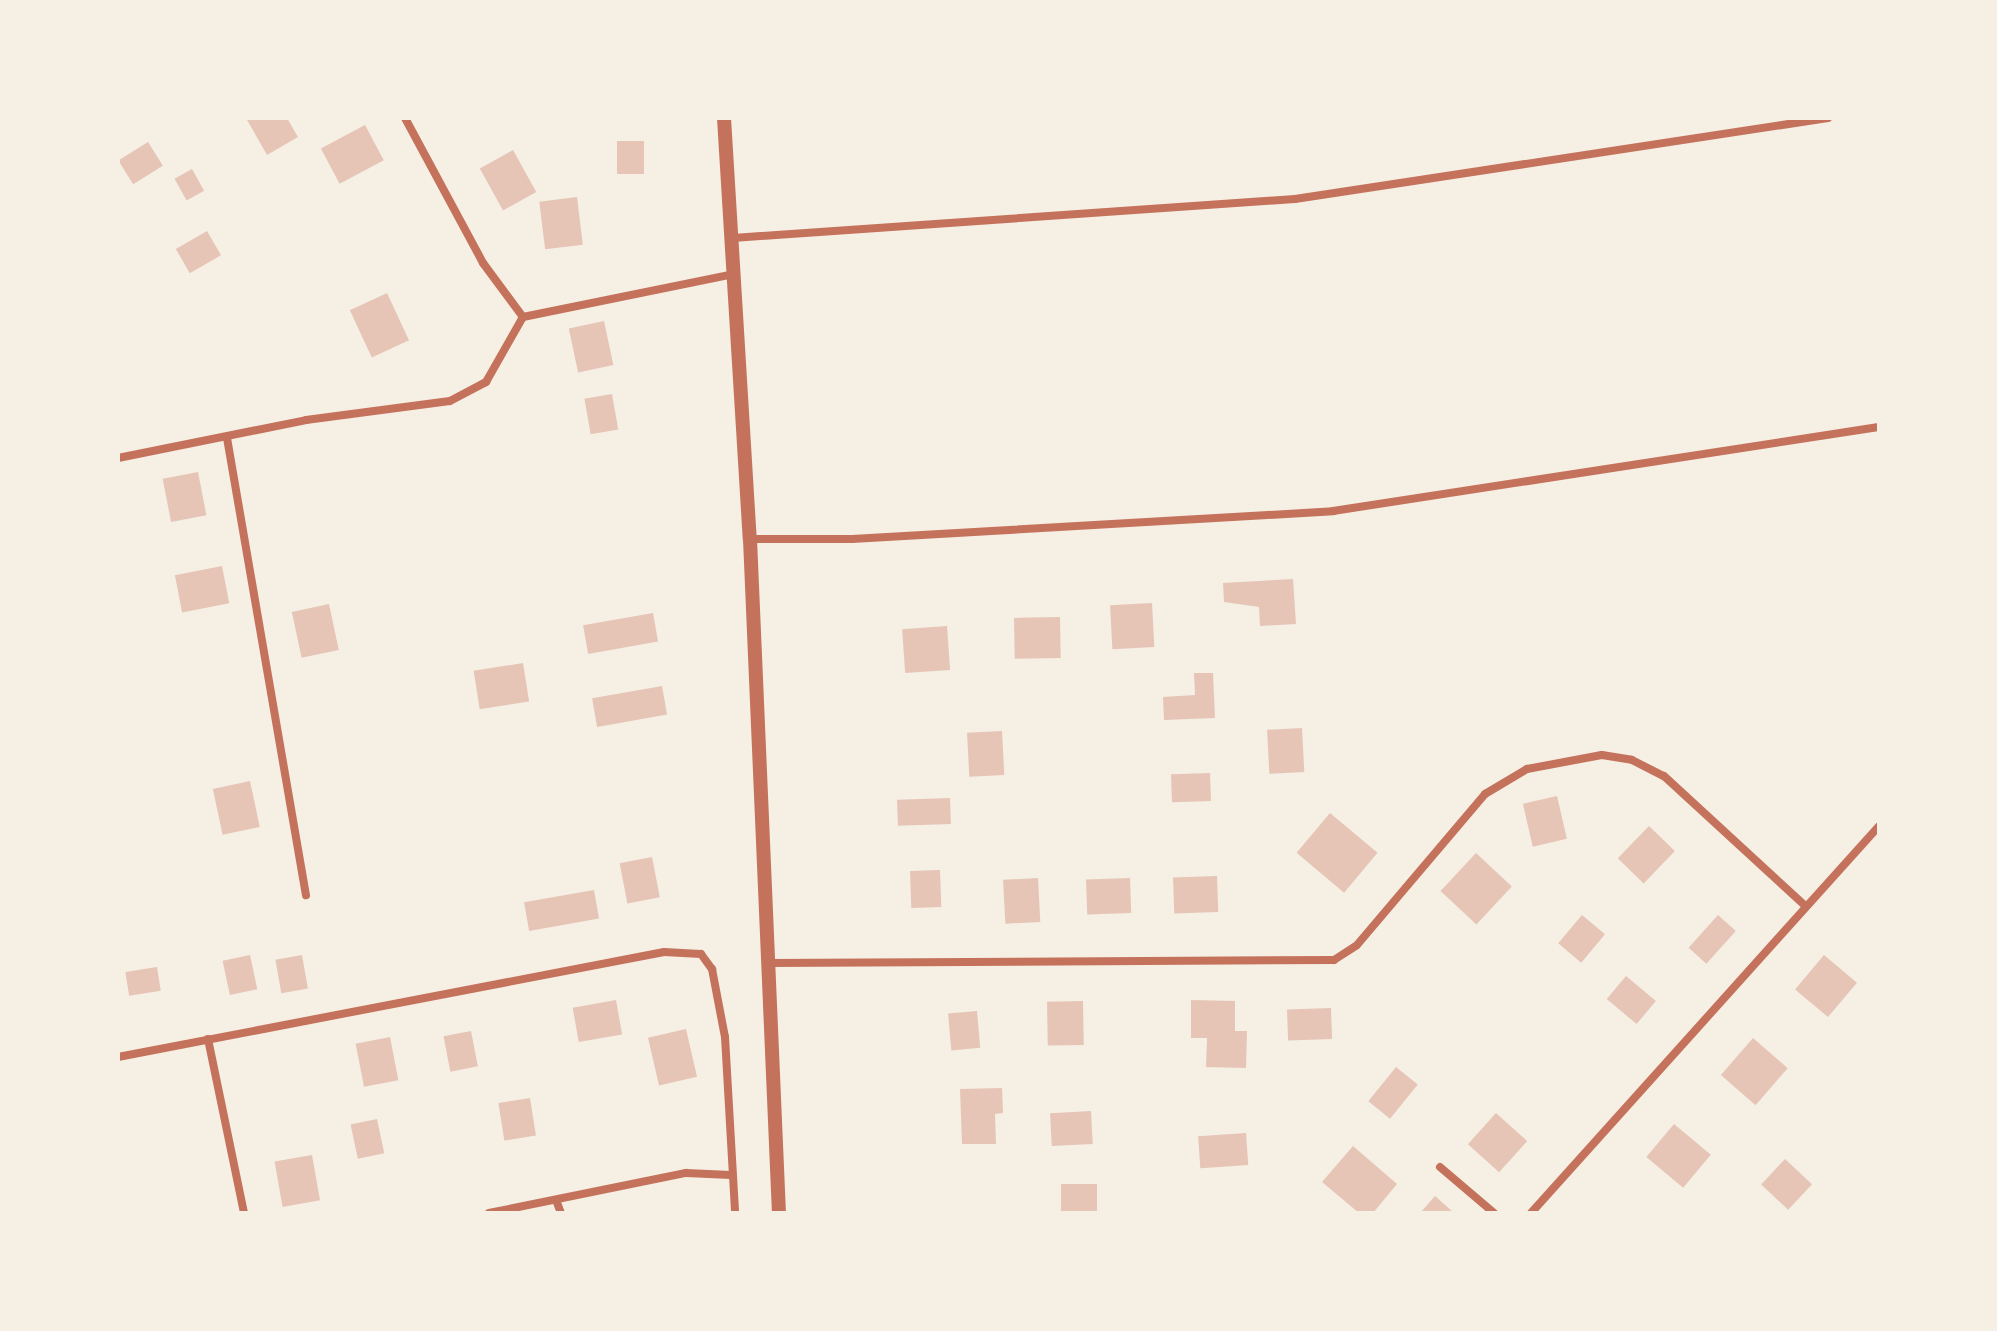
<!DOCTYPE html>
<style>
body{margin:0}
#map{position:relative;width:1997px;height:1331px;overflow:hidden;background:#f6efe4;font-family:"Playfair Display",serif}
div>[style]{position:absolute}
.building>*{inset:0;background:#e6c5b7;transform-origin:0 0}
.minor>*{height:8px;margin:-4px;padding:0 4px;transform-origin:4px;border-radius:4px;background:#c5725c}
.tertiary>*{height:14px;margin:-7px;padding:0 7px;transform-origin:7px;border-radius:7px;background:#c5725c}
span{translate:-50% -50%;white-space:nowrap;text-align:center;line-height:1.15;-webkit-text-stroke:8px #f6efe4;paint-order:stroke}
.frame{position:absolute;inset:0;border:120px solid #f6efe4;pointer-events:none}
</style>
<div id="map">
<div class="building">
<i style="clip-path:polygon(246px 118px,287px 118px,298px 137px,267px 155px)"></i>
<i style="left:365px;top:125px;width:40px;height:50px;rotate:62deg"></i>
<i style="left:617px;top:141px;width:27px;height:33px"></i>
<i style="left:148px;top:142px;width:28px;height:35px;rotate:58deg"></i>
<i style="left:513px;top:150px;width:48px;height:38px;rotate:61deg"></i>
<i style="left:192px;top:169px;width:25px;height:20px;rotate:61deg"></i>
<i style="left:577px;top:197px;width:48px;height:38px;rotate:83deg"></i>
<i style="left:207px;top:231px;width:28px;height:36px;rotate:60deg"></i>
<i style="left:387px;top:293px;width:52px;height:41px;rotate:65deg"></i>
<i style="left:604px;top:321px;width:45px;height:36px;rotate:78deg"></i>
<i style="left:612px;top:394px;width:36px;height:28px;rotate:80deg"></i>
<i style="left:198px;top:472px;width:44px;height:36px;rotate:79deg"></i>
<i style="left:222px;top:566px;width:38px;height:48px;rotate:79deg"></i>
<i style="clip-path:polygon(1293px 579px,1296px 624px,1260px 626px,1259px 607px,1224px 602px,1223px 583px)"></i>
<i style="left:1152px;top:603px;width:44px;height:42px;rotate:87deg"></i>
<i style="left:329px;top:604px;width:47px;height:38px;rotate:78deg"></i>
<i style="left:653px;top:613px;width:29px;height:71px;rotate:80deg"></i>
<i style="left:1060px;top:617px;width:41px;height:46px;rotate:89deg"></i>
<i style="left:947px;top:626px;width:44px;height:45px;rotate:86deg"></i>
<i style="left:523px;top:663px;width:39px;height:50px;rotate:81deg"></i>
<i style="clip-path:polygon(1194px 673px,1213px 673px,1215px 718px,1164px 720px,1163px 697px,1195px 695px)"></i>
<i style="left:662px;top:686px;width:29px;height:71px;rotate:80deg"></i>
<i style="left:1302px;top:728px;width:44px;height:35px;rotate:87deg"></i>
<i style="left:1002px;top:731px;width:44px;height:35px;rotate:87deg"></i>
<i style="left:1210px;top:773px;width:28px;height:39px;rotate:88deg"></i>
<i style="left:250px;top:781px;width:47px;height:38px;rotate:78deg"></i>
<i style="left:1557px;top:796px;width:44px;height:35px;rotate:77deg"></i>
<i style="left:950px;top:798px;width:26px;height:53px;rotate:88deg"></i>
<i style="left:1330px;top:813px;width:62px;height:52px;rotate:40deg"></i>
<i style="left:1649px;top:826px;width:36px;height:45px;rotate:44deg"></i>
<i style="left:1476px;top:853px;width:49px;height:52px;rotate:43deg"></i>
<i style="left:652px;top:857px;width:41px;height:33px;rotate:79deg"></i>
<i style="left:940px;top:870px;width:37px;height:30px;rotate:88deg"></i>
<i style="left:1217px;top:876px;width:36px;height:44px;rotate:88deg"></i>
<i style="left:1038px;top:878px;width:44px;height:35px;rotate:87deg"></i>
<i style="left:1130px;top:878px;width:35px;height:44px;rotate:88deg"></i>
<i style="left:594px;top:890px;width:29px;height:71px;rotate:80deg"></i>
<i style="left:1582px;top:915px;width:30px;height:37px;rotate:40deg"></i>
<i style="left:1718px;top:915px;width:24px;height:44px;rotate:42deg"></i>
<i style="left:250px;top:955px;width:35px;height:28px;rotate:78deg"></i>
<i style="left:302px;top:955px;width:34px;height:27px;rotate:80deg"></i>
<i style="left:1824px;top:955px;width:43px;height:45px;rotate:40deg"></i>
<i style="left:157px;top:967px;width:24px;height:32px;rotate:81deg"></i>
<i style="left:1626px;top:976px;width:39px;height:30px;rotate:40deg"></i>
<i style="left:616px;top:1000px;width:35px;height:44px;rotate:80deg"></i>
<i style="clip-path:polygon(1191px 1000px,1235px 1001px,1235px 1031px,1247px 1031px,1246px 1068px,1206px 1067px,1207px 1038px,1191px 1038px)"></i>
<i style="left:1083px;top:1001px;width:44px;height:36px;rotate:89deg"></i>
<i style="left:1331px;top:1008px;width:31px;height:44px;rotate:88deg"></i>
<i style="left:977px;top:1011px;width:37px;height:29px;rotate:85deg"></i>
<i style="left:686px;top:1029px;width:49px;height:39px;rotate:77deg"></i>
<i style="left:471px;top:1031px;width:36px;height:28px;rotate:79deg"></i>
<i style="left:390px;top:1037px;width:44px;height:35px;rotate:79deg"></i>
<i style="left:1753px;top:1038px;width:46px;height:49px;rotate:41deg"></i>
<i style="left:1396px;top:1067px;width:28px;height:44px;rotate:39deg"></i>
<i style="clip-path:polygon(1002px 1088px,1003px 1113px,995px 1114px,996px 1144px,962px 1144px,960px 1089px)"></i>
<i style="left:530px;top:1098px;width:38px;height:32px;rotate:81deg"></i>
<i style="left:1091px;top:1111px;width:33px;height:41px;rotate:87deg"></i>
<i style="left:1496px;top:1113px;width:42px;height:42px;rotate:42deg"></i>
<i style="left:377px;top:1119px;width:35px;height:27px;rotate:78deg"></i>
<i style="left:1674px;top:1124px;width:48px;height:43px;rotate:40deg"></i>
<i style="left:1246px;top:1133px;width:32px;height:48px;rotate:86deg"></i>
<i style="clip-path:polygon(1353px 1146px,1397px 1184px,1373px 1213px,1359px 1213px,1322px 1182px)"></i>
<i style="left:312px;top:1155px;width:46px;height:38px;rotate:80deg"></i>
<i style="left:1785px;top:1159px;width:37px;height:35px;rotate:43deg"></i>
<i style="left:1061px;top:1184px;width:36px;height:29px"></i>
<i style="clip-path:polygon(1435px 1196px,1454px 1213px,1420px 1213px)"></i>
</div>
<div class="minor">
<i style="left:405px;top:118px;width:165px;rotate:61.7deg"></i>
<i style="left:483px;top:263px;width:67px;rotate:53.5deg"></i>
<i style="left:523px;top:317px;width:216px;rotate:-11.5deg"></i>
<i style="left:733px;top:238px;width:563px;rotate:-3.97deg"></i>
<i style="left:1295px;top:199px;width:539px;rotate:-8.64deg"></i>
<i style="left:227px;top:438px;width:464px;rotate:80.2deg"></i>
<i style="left:118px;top:458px;width:192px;rotate:-11.4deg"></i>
<i style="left:306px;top:420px;width:145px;rotate:-7.5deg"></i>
<i style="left:450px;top:401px;width:41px;rotate:-27.8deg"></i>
<i style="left:486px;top:382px;width:75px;rotate:-60.4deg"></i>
<i style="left:750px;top:539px;width:102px"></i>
<i style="left:852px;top:539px;width:482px;rotate:-3.3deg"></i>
<i style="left:1333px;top:511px;width:552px;rotate:-8.75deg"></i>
<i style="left:768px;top:963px;width:566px;rotate:-0.3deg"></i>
<i style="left:1334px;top:960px;width:27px;rotate:-33deg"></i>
<i style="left:1357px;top:945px;width:198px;rotate:-49.7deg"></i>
<i style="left:1485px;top:794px;width:49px;rotate:-30.8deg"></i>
<i style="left:1527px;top:769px;width:76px;rotate:-10.6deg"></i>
<i style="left:1602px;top:755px;width:30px;rotate:9deg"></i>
<i style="left:1632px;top:760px;width:36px;rotate:27deg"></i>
<i style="left:1664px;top:776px;width:189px;rotate:42.6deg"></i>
<i style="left:208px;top:1039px;width:178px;rotate:78.3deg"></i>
<i style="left:118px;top:1057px;width:556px;rotate:-10.89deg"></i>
<i style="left:664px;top:952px;width:37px;rotate:3deg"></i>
<i style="left:701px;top:954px;width:19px;rotate:54deg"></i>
<i style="left:712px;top:969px;width:69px;rotate:79.2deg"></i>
<i style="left:725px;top:1037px;width:176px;rotate:86.7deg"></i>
<i style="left:1440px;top:1167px;width:71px;rotate:40.4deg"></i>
<i style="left:556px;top:1200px;width:14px;rotate:69deg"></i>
<i style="left:489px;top:1213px;width:201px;rotate:-11.5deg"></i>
<i style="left:686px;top:1173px;width:45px;rotate:2.5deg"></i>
<i style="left:1531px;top:1213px;width:520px;rotate:-48.04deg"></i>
</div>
<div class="tertiary">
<i style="left:724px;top:118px;width:422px;rotate:86.5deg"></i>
<i style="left:750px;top:539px;width:675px;rotate:87.54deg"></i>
</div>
<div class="frame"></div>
</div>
